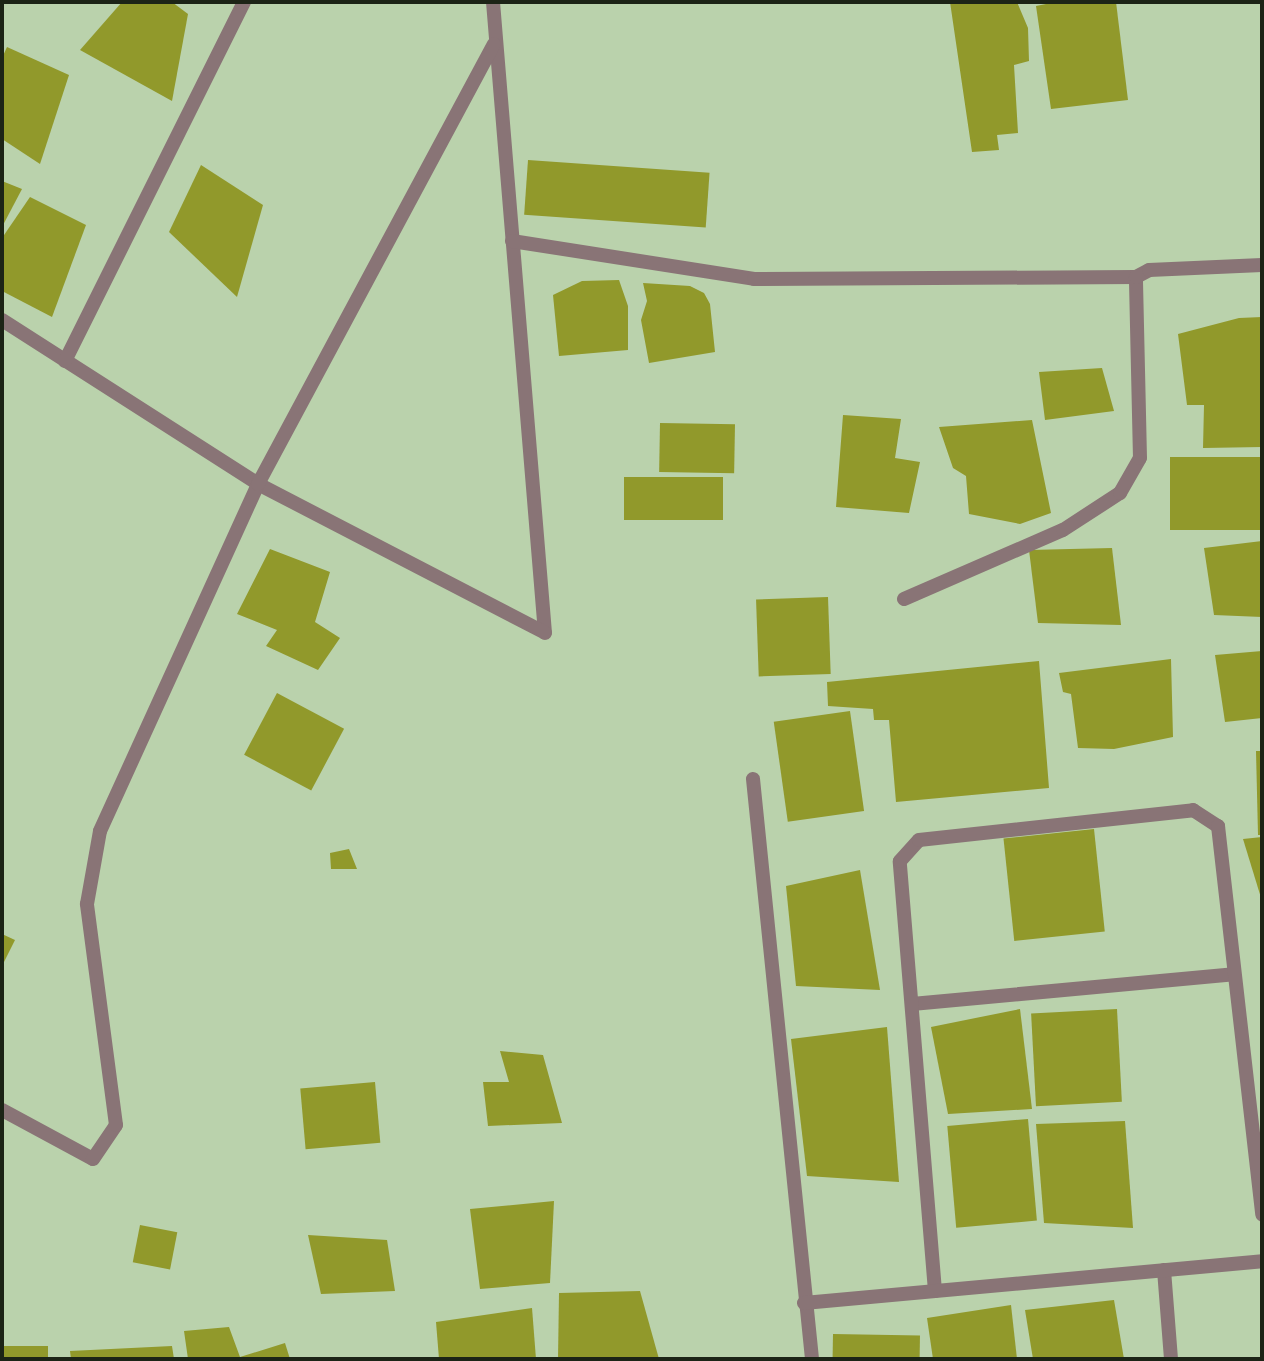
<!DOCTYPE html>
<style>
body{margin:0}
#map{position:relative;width:1264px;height:1361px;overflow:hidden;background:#bad2ac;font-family:"Space Grotesk",sans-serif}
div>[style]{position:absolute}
.building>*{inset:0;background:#91992b;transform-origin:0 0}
.street>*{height:14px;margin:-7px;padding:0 7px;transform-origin:7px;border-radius:7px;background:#897476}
span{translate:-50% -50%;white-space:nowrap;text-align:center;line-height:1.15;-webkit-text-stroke:5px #bad2ac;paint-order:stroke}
.frame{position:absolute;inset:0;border:4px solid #1c2416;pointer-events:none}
</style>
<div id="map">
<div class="building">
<i style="clip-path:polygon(122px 2px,172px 2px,188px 14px,172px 101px,80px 50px)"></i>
<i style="clip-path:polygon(950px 2px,1017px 2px,1028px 28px,1029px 61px,1014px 65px,1018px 133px,997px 135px,999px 150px,972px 152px)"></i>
<i style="clip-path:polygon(1056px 2px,1116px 2px,1128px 100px,1051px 109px,1036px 6px)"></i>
<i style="clip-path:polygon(7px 47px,69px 75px,40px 164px,2px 139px,2px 58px)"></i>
<i style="left:528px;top:160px;width:182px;height:55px;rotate:4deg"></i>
<i style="clip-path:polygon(201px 165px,263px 205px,237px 297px,169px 232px)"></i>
<i style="clip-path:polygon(2px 181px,22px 189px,2px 227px)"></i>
<i style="clip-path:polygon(30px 197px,86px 225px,52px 317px,2px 291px,2px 238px)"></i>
<i style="clip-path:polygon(619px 280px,628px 306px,628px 350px,559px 356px,553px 295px,582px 281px)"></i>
<i style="clip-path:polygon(643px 283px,690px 286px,704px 293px,710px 304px,715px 352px,649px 363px,641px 320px,647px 301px)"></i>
<i style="clip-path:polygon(1262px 317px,1262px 447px,1203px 448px,1204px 405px,1187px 405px,1178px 334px,1239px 318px)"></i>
<i style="clip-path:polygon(1102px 368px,1114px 411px,1045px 420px,1039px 372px)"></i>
<i style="clip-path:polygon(843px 415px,901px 419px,895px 458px,920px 462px,909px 513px,836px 507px)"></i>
<i style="clip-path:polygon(1032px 420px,1051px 513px,1020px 524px,969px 514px,966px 476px,953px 468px,939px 427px)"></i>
<i style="left:660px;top:423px;width:75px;height:49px;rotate:1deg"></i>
<i style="left:1262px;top:457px;width:73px;height:92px;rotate:90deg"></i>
<i style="left:624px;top:477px;width:99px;height:43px"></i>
<i style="clip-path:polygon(1262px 541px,1262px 617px,1214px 615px,1204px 548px)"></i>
<i style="clip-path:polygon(1112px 548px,1121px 625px,1038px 623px,1029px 550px)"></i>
<i style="clip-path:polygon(270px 549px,330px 572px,315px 622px,340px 638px,318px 670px,266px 646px,277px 630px,237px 614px)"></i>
<i style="left:828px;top:597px;width:77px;height:72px;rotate:88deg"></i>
<i style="clip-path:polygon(1262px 651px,1262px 718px,1225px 722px,1215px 655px)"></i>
<i style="clip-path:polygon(1171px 659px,1173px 737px,1114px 749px,1078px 748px,1071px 694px,1063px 692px,1059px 673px)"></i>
<i style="clip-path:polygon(1039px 661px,1049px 788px,896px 802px,889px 720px,874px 720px,873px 709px,828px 706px,827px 682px)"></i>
<i style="left:277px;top:693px;width:76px;height:70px;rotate:28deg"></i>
<i style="left:850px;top:711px;width:101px;height:77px;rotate:82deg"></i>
<i style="clip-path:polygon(1256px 751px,1262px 751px,1262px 835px,1258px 835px)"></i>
<i style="left:1094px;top:829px;width:103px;height:91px;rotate:84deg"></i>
<i style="clip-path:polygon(1262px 837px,1262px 901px,1243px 839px)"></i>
<i style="clip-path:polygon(349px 849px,357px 869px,331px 869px,330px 853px)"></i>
<i style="clip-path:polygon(860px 870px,880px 990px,796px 986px,786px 886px)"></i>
<i style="clip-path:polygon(2px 934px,15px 940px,2px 966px)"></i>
<i style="clip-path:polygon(1020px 1009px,1032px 1109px,948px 1114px,931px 1027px)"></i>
<i style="left:1117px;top:1009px;width:93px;height:86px;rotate:87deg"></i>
<i style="clip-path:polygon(887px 1027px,899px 1182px,807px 1176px,791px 1039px)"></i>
<i style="clip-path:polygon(500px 1051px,543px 1055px,562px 1123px,488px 1126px,483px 1082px,509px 1082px)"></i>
<i style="left:375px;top:1082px;width:61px;height:75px;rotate:85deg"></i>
<i style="left:1028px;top:1119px;width:102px;height:81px;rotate:85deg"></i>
<i style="clip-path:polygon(1125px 1121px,1133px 1228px,1044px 1223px,1036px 1124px)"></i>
<i style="clip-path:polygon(554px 1201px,550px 1283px,480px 1289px,470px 1209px)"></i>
<i style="left:140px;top:1225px;width:38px;height:38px;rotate:11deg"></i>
<i style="clip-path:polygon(308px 1235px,387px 1240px,395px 1291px,321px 1294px)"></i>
<i style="clip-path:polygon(640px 1291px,659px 1359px,558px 1359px,559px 1293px)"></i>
<i style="clip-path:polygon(1114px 1300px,1124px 1359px,1033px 1359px,1025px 1310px)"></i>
<i style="clip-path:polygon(1011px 1305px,1017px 1359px,933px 1359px,927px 1318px)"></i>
<i style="clip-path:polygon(532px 1308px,536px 1359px,439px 1359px,436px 1322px)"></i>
<i style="clip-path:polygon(229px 1327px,240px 1357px,285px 1343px,290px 1359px,188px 1359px,184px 1331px)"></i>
<i style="left:833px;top:1334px;width:87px;height:25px;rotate:1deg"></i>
<i style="left:2px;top:1346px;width:46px;height:13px"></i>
<i style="clip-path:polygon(172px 1346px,174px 1359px,71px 1359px,70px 1351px)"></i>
</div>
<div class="street">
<i style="left:493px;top:2px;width:633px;rotate:85.29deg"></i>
<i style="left:512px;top:241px;width:245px;rotate:8.9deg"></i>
<i style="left:754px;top:279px;width:382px;rotate:-0.3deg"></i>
<i style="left:2px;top:320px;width:304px;rotate:32.6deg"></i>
<i style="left:258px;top:484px;width:323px;rotate:27.4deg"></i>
<i style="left:65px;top:361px;width:401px;rotate:-63.5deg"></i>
<i style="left:904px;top:599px;width:173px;rotate:-23.5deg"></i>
<i style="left:1063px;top:530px;width:68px;rotate:-33deg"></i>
<i style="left:1120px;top:493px;width:40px;rotate:-60.3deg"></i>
<i style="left:1140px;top:458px;width:181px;rotate:-91.3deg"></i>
<i style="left:1136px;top:277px;width:15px;rotate:-28deg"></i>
<i style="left:1149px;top:270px;width:113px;rotate:-2.5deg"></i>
<i style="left:753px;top:779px;width:583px;rotate:84.19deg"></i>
<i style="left:912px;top:1004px;width:323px;rotate:-5.3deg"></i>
<i style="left:2px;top:1110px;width:103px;rotate:28.3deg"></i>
<i style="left:93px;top:1159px;width:41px;rotate:-55.9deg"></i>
<i style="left:116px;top:1125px;width:223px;rotate:-97.5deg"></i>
<i style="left:87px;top:904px;width:74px;rotate:-79.9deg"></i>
<i style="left:100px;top:831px;width:381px;rotate:-65.5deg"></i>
<i style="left:258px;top:484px;width:499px;rotate:-61.8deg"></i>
<i style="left:1164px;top:1270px;width:89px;rotate:85.5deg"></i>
<i style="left:935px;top:1291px;width:431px;rotate:-94.7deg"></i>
<i style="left:900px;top:861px;width:28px;rotate:-48deg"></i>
<i style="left:919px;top:840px;width:276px;rotate:-6.2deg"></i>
<i style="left:1193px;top:810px;width:30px;rotate:33deg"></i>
<i style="left:1218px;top:826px;width:391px;rotate:83.5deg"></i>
<i style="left:804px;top:1303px;width:460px;rotate:-5.2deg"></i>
</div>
<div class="frame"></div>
</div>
